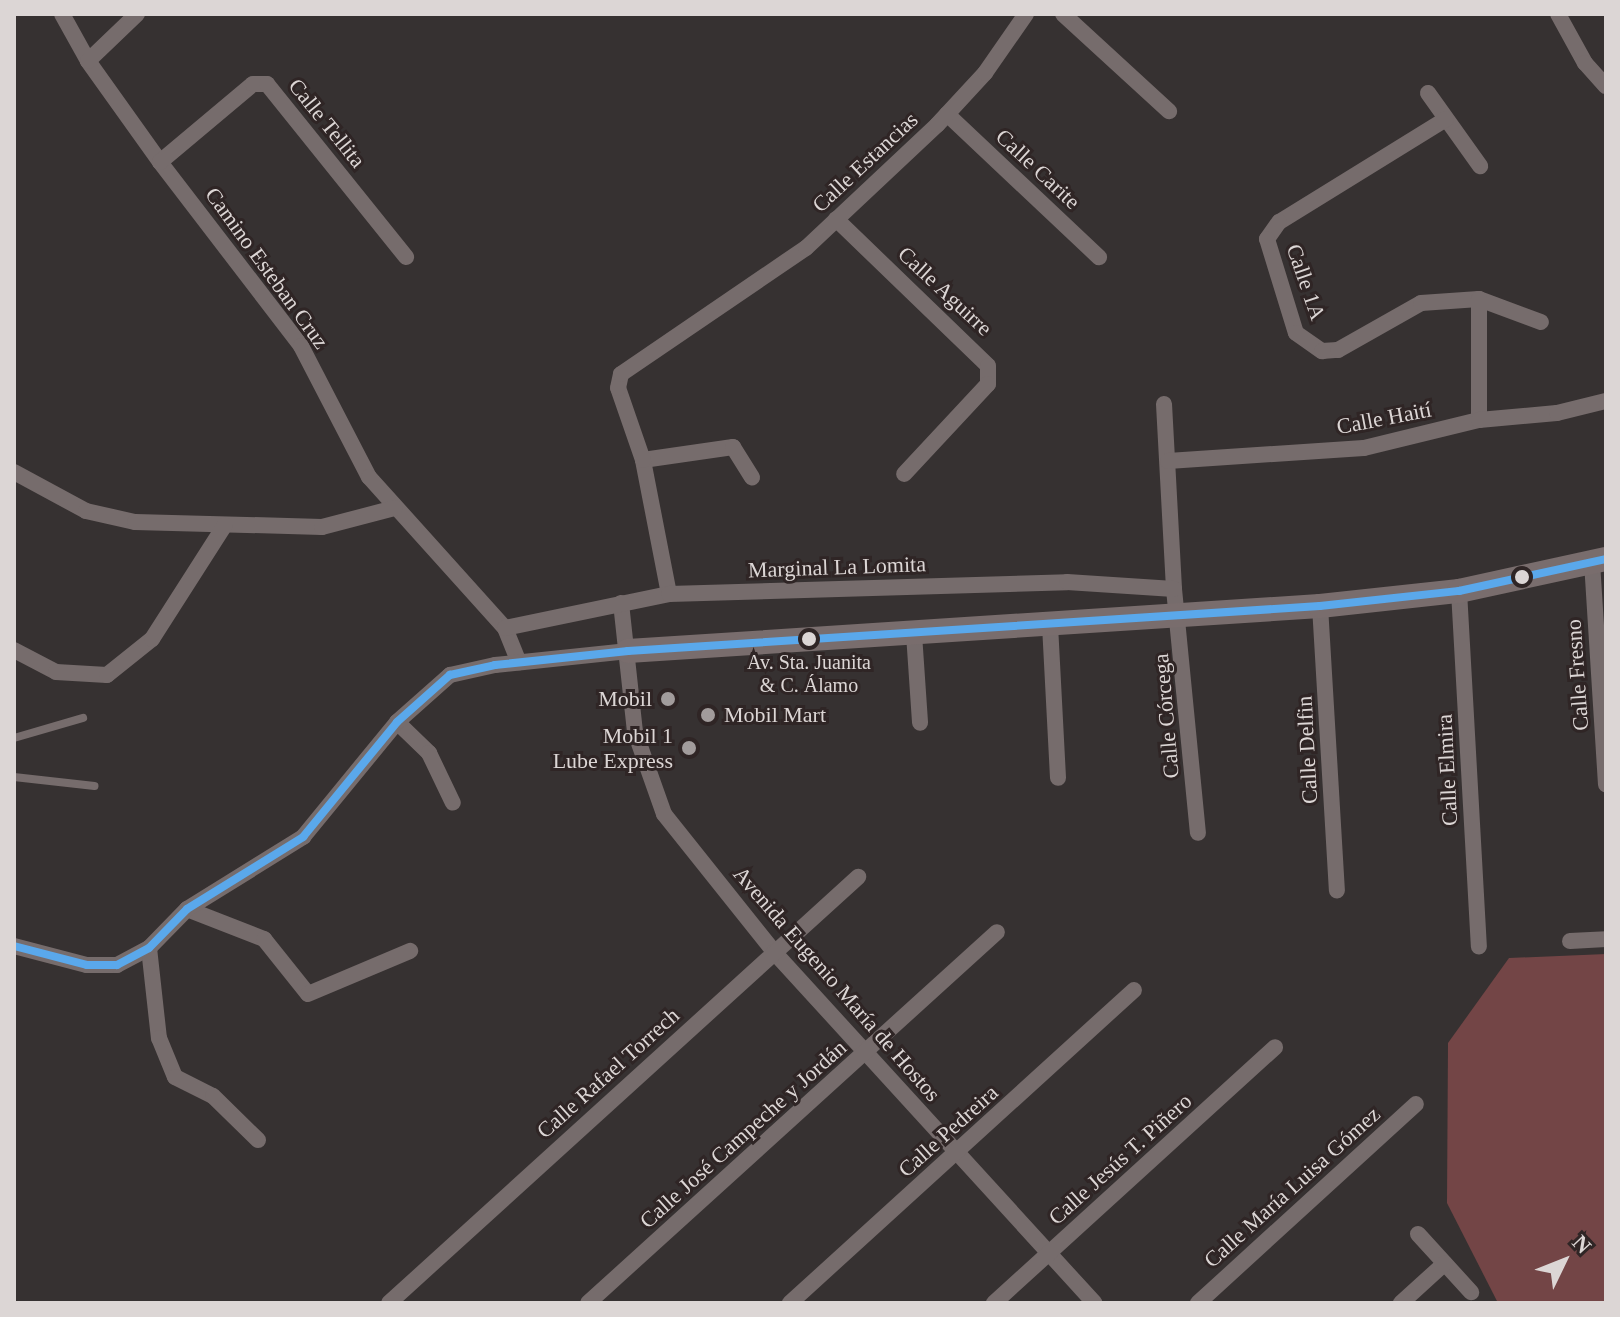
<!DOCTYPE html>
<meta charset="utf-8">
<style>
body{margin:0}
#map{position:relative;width:1620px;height:1317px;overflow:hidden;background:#363131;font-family:Georgia,serif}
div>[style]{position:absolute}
.green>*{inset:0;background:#734546}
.lane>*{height:8px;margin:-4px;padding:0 4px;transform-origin:4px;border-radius:4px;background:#766c6c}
.street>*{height:16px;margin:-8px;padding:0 8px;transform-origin:8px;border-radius:8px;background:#766c6c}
.secondary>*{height:24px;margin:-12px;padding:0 12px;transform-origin:12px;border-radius:12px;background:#796d6d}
.bus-1>*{height:8px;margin:-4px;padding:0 4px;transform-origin:4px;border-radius:4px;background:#5aa8eb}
.dots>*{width:22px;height:22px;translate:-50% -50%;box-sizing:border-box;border:4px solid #2f2525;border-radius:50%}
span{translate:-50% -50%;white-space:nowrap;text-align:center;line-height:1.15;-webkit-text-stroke:6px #2f2525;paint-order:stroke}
.bus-label{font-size:20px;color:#dcd6d5}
.street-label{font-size:22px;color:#dcd6d5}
.poi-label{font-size:22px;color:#dcd6d5}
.right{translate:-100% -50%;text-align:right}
.left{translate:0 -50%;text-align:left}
.frame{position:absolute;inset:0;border:16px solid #dcd6d5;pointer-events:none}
.north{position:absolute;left:1524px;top:1221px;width:80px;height:80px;-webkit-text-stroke:6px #2f2525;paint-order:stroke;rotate:47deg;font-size:22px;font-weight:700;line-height:32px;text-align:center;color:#dcd6d5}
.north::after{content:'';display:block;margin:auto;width:28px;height:36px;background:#dcd6d5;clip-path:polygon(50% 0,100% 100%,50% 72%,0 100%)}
</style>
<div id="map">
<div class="green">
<i style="clip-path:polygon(1606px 954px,1606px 1303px,1498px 1303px,1447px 1203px,1448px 1043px,1509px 958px)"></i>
</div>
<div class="lane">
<i style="left:14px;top:738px;width:72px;rotate:-16.2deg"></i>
<i style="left:14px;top:777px;width:81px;rotate:6.4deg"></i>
</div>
<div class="street">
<i style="left:62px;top:14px;width:54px;rotate:61deg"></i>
<i style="left:88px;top:61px;width:124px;rotate:54.5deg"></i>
<i style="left:160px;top:162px;width:232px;rotate:52.5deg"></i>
<i style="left:301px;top:346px;width:148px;rotate:62.6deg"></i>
<i style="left:369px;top:477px;width:203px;rotate:48deg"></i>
<i style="left:505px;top:628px;width:37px;rotate:68deg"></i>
<i style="left:1063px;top:14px;width:144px;rotate:42.5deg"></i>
<i style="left:1558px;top:14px;width:56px;rotate:61.1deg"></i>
<i style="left:1585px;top:63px;width:31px;rotate:48deg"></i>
<i style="left:88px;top:61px;width:68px;rotate:-43.8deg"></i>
<i style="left:1428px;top:93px;width:90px;rotate:54.5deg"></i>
<i style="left:947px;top:114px;width:209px;rotate:43.3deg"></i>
<i style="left:1446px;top:119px;width:196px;rotate:148.3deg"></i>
<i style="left:1279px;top:222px;width:21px;rotate:125deg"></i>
<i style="left:1267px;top:239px;width:98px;rotate:72.9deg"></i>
<i style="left:1296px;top:333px;width:32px;rotate:35deg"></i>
<i style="left:1322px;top:351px;width:16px;rotate:-4deg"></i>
<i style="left:1338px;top:350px;width:95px;rotate:-29.5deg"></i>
<i style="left:1421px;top:303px;width:58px;rotate:-3.9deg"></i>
<i style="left:1479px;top:299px;width:66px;rotate:20.4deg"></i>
<i style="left:160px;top:162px;width:121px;rotate:-40deg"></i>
<i style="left:253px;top:84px;width:14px"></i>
<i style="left:267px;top:84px;width:222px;rotate:51.2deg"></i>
<i style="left:836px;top:219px;width:211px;rotate:44deg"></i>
<i style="left:988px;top:366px;width:18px;rotate:90deg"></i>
<i style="left:988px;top:384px;width:123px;rotate:133deg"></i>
<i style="left:1479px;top:299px;width:121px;rotate:90deg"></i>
<i style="left:1164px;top:404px;width:185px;rotate:86.9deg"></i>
<i style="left:1174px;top:589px;width:245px;rotate:84.4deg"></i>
<i style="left:643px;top:460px;width:91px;rotate:-8.2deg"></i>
<i style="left:733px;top:447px;width:36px;rotate:58deg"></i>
<i style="left:1168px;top:461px;width:196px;rotate:-3.8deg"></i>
<i style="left:1364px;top:448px;width:118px;rotate:-13.7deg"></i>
<i style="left:1479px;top:420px;width:78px;rotate:-5.1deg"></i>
<i style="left:1557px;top:413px;width:50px;rotate:-13.8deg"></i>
<i style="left:14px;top:472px;width:82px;rotate:28.4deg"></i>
<i style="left:86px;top:511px;width:50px;rotate:12.7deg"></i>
<i style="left:135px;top:522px;width:187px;rotate:1.5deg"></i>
<i style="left:322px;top:527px;width:75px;rotate:-14.6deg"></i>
<i style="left:1592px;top:562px;width:223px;rotate:86.4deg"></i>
<i style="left:1459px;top:591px;width:356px;rotate:86.8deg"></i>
<i style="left:669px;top:594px;width:136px;rotate:-101deg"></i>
<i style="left:643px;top:460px;width:76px;rotate:-109.1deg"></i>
<i style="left:618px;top:388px;width:14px;rotate:-78deg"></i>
<i style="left:621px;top:374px;width:224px;rotate:-34.3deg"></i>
<i style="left:806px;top:248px;width:180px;rotate:-43.2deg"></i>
<i style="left:937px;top:125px;width:71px;rotate:-47.3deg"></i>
<i style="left:985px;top:73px;width:72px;rotate:-55.2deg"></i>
<i style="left:621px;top:603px;width:130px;rotate:83.8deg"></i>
<i style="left:635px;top:732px;width:87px;rotate:70.5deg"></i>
<i style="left:664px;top:814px;width:176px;rotate:51.4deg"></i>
<i style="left:774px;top:952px;width:475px;rotate:47.6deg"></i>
<i style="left:1320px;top:606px;width:285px;rotate:86.6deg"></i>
<i style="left:1050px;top:625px;width:153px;rotate:87deg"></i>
<i style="left:505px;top:628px;width:167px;rotate:-11.7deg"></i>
<i style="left:669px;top:594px;width:398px;rotate:-1.7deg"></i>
<i style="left:1067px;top:582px;width:107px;rotate:3.7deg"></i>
<i style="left:914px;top:634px;width:89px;rotate:86.1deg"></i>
<i style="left:14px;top:650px;width:47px;rotate:27.6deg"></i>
<i style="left:56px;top:672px;width:51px;rotate:3.4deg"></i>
<i style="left:107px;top:675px;width:58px;rotate:-38.7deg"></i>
<i style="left:152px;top:639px;width:135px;rotate:-57.4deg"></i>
<i style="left:397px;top:722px;width:45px;rotate:44.1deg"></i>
<i style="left:429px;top:753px;width:55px;rotate:64.4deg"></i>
<i style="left:187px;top:909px;width:83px;rotate:21.3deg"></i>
<i style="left:264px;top:939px;width:70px;rotate:51.3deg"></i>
<i style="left:308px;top:994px;width:111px;rotate:-22.9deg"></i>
<i style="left:1570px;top:941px;width:36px;rotate:-3deg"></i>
<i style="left:14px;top:946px;width:75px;rotate:14.6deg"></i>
<i style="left:87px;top:965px;width:30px"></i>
<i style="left:117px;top:965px;width:36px;rotate:-28deg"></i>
<i style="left:149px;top:948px;width:54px;rotate:-45.7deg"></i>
<i style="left:187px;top:909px;width:137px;rotate:-31.8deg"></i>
<i style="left:303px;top:837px;width:149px;rotate:-50.7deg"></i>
<i style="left:397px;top:722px;width:71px;rotate:-41.6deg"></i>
<i style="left:450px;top:675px;width:46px;rotate:-12.5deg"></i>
<i style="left:495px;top:665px;width:134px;rotate:-6deg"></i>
<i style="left:149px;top:948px;width:91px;rotate:83.7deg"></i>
<i style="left:159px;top:1038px;width:42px;rotate:67.7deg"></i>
<i style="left:175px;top:1077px;width:42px;rotate:26.6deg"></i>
<i style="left:213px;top:1096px;width:63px;rotate:44.4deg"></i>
<i style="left:1418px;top:1234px;width:79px;rotate:47.6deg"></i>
<i style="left:389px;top:1303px;width:634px;rotate:-42.25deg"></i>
<i style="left:588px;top:1303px;width:552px;rotate:-42.21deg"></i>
<i style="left:790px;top:1303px;width:465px;rotate:-42.3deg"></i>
<i style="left:994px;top:1303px;width:380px;rotate:-42.3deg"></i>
<i style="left:1198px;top:1303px;width:295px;rotate:-42.4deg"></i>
<i style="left:1401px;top:1303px;width:59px;rotate:-42.3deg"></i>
</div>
<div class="secondary">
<i style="left:628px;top:651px;width:693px;rotate:-3.72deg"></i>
<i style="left:1320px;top:606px;width:140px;rotate:-6.2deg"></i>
<i style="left:1459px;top:591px;width:150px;rotate:-12.3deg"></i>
</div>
<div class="bus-1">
<i style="left:14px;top:946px;width:75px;rotate:14.6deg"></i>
<i style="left:87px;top:965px;width:30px"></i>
<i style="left:117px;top:965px;width:36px;rotate:-28deg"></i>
<i style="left:149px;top:948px;width:54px;rotate:-45.7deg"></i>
<i style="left:187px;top:909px;width:137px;rotate:-31.8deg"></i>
<i style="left:303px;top:837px;width:149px;rotate:-50.7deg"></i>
<i style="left:397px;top:722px;width:71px;rotate:-41.6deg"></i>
<i style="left:450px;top:675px;width:46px;rotate:-12.5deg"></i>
<i style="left:495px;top:665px;width:134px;rotate:-6deg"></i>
<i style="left:628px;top:651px;width:693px;rotate:-3.72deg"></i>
<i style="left:1320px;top:606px;width:140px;rotate:-6.2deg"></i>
<i style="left:1459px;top:591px;width:150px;rotate:-12.3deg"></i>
</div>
<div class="dots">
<i style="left:1522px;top:577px;background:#dcd6d5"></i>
<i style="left:809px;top:639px;background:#dcd6d5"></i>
<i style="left:668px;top:699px;background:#a29c9c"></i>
<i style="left:708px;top:715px;background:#a29c9c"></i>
<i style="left:689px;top:748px;background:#a29c9c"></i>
</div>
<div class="bus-label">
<span style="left:809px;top:674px">Av. Sta. Juanita<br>&amp; C. Álamo</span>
</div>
<div class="street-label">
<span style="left:327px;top:123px;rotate:51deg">Calle Tellita</span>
<span style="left:865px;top:162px;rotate:-43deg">Calle Estancias</span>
<span style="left:1038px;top:169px;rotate:43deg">Calle Carite</span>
<span style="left:267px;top:268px;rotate:54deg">Camino Esteban Cruz</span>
<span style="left:1306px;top:282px;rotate:71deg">Calle 1A</span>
<span style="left:945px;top:291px;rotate:43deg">Calle Aguirre</span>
<span style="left:1384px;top:418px;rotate:-11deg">Calle Haití</span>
<span style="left:837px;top:567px;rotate:-2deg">Marginal La Lomita</span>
<span style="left:1577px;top:675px;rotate:-94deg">Calle Fresno</span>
<span style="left:1166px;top:716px;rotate:-95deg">Calle Córcega</span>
<span style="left:1307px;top:750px;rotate:-93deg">Calle Delfin</span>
<span style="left:1447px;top:770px;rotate:-93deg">Calle Elmira</span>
<span style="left:837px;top:984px;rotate:49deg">Avenida Eugenio María de Hostos</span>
<span style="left:608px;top:1073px;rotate:-42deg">Calle Rafael Torrech</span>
<span style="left:948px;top:1131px;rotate:-42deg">Calle Pedreira</span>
<span style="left:743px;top:1134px;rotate:-42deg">Calle José Campeche y Jordán</span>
<span style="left:1120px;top:1159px;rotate:-42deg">Calle Jesús T. Piñero</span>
<span style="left:1292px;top:1187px;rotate:-42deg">Calle María Luisa Gómez</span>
</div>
<div class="poi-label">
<span class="right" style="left:652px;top:699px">Mobil</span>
<span class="left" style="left:724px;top:715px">Mobil Mart</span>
<span class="right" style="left:673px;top:748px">Mobil 1<br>Lube Express</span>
</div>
<div class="frame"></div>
<div class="north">N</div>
</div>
